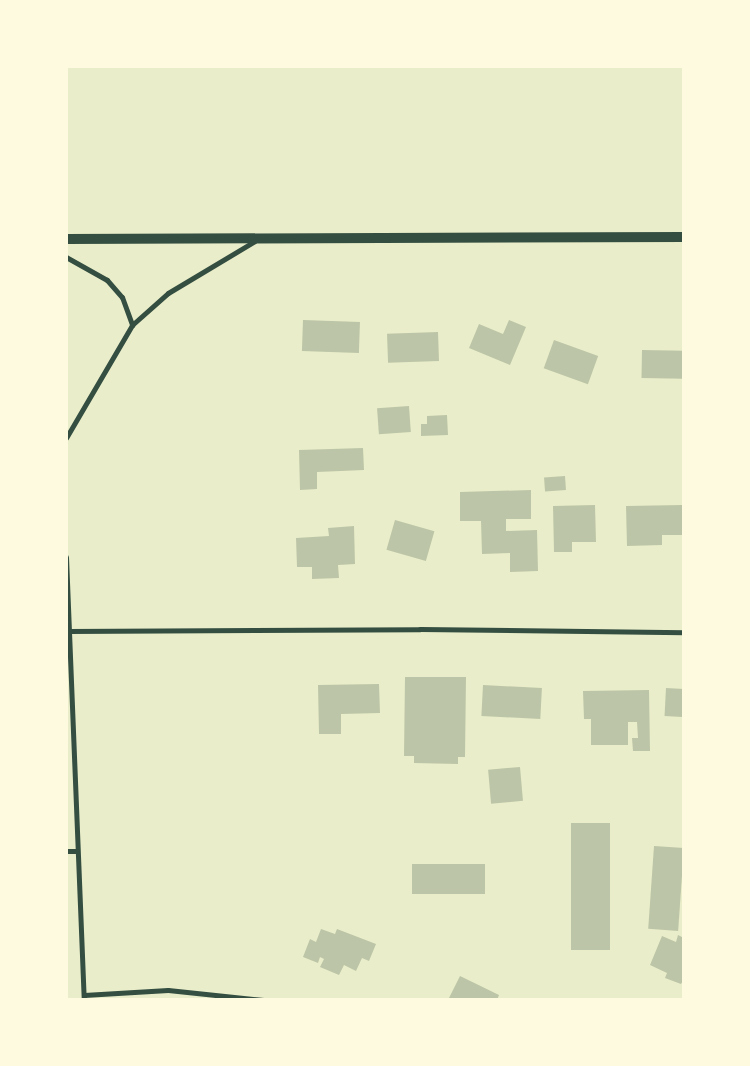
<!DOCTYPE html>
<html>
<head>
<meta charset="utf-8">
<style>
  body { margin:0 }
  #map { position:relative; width:750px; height:1066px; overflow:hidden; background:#e9edc9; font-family:"PT Sans Narrow",sans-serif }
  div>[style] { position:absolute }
  .building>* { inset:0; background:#bcc5a7; transform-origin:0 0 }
  .minor>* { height:5px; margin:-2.5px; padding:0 2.5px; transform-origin:2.5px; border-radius:2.5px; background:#344e41 }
  .secondary>* { height:10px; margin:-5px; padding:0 5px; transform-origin:5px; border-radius:5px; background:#344e41 }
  span { translate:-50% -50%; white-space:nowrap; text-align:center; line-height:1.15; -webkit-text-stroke:4.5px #fefae0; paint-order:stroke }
  .frame { position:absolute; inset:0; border:68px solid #fefae0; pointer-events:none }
</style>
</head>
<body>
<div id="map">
  <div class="building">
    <i style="left:303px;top:320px;width:57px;height:31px;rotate:2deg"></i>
    <i style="clip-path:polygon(509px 320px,526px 327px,510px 365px,469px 348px,479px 324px,503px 334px)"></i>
    <i style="left:438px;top:332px;width:29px;height:51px;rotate:88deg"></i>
    <i style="left:554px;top:340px;width:47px;height:30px;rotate:20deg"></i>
    <i style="left:642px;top:350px;width:42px;height:28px;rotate:1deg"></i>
    <i style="left:409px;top:406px;width:26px;height:32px;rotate:86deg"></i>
    <i style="clip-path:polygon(447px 415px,448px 435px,421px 436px,421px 424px,427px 424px,427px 416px)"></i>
    <i style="clip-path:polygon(363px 448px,364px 470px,317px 472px,317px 489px,300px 490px,299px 450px)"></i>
    <i style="left:565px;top:476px;width:14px;height:21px;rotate:86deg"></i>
    <i style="clip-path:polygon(531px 490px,531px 519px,506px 519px,506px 531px,537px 530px,538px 571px,510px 572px,510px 553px,482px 554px,481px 521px,460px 521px,460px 492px)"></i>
    <i style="clip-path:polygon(595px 505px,596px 542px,572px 542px,572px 552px,554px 552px,553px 506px)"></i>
    <i style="clip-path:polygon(683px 505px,683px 535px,662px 535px,662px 545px,627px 546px,626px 506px)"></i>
    <i style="left:395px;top:520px;width:41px;height:31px;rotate:16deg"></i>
    <i style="clip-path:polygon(354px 526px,355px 564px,338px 565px,339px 578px,312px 579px,312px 567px,297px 567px,296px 538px,329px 536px,328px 528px)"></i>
    <i style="clip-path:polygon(405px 677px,466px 677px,465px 757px,458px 757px,458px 764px,414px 763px,414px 756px,404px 756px)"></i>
    <i style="clip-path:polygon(379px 684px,380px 713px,341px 714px,341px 734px,319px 734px,318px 685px)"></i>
    <i style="left:483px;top:685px;width:59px;height:31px;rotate:3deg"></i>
    <i style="left:666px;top:688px;width:18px;height:28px;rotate:3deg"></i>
    <i style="clip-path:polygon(649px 690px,650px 751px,633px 751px,632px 738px,638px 738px,637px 722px,628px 722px,628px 745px,591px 745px,591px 719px,584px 719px,583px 691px)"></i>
    <i style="left:520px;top:767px;width:34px;height:32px;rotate:85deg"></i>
    <i style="left:571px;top:823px;width:39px;height:127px"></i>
    <i style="left:654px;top:846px;width:30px;height:83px;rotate:4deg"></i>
    <i style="left:485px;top:864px;width:30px;height:73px;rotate:90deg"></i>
    <i style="clip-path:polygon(321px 929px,335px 934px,337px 929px,376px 944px,369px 961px,362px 958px,356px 971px,344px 965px,339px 975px,320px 967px,324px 959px,320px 957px,318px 963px,303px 957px,310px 939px,316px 942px)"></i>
    <i style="clip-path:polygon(678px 935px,684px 938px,684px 979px,681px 984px,665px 978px,667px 973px,650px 965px,662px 936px,676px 942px)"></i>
    <i style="clip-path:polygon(460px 976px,499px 995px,497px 1000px,448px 1000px)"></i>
  </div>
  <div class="minor">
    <i style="left:66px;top:257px;width:47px;rotate:29.3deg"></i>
    <i style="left:107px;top:280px;width:23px;rotate:49deg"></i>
    <i style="left:122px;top:297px;width:30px;rotate:70deg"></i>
    <i style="left:66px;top:438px;width:131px;rotate:-59.7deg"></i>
    <i style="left:132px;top:325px;width:48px;rotate:-41.6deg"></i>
    <i style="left:168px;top:293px;width:101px;rotate:-30.9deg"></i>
    <i style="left:66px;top:557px;width:443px;rotate:87.7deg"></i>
    <i style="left:68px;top:631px;width:352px;rotate:-0.3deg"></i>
    <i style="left:420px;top:629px;width:264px;rotate:0.7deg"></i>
    <i style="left:66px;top:851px;width:11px"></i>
    <i style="left:84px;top:995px;width:84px;rotate:-3.4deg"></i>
    <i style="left:168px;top:990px;width:96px;rotate:6deg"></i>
  </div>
  <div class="secondary">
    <i style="left:66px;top:239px;width:618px;rotate:-0.19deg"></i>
  </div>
  <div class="frame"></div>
</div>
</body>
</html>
